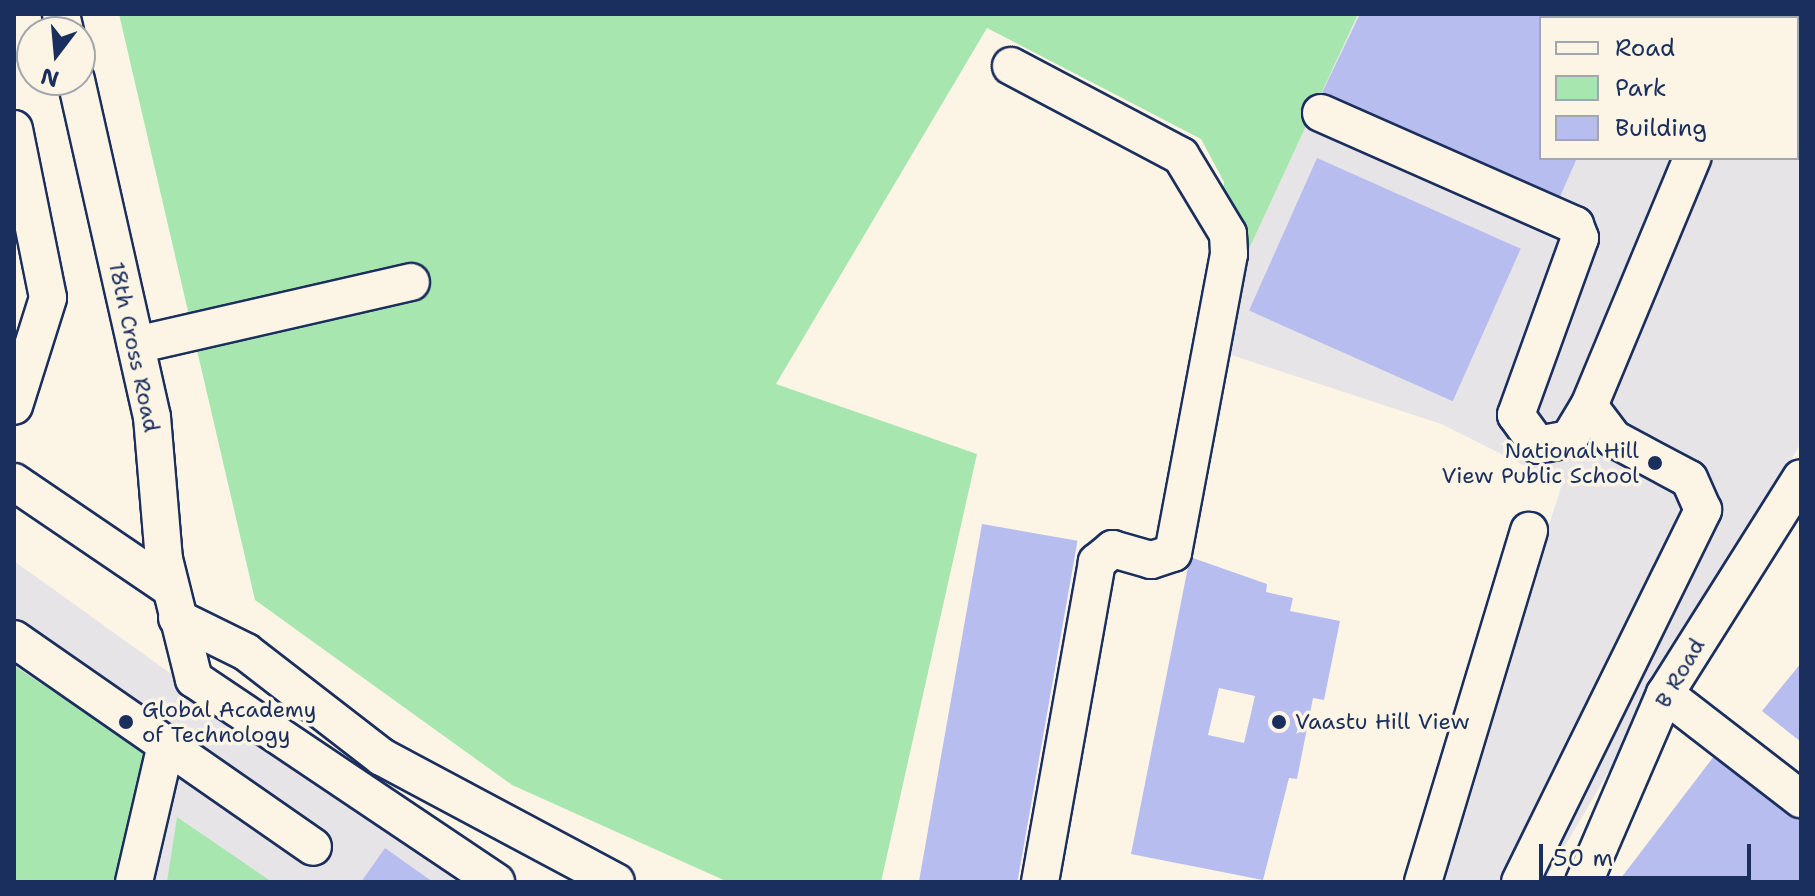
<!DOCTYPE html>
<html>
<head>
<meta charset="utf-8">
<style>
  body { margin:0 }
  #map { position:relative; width:1815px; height:896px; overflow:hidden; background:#fcf5e5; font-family:"Shantell Sans",sans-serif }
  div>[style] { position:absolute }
  .built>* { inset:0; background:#e7e4e8 }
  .green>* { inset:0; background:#a7e7af }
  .building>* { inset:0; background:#b7bdee; transform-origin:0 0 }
  .roads { filter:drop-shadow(2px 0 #1b2f5e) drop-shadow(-2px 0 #1b2f5e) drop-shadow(0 2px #1b2f5e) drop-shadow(0 -2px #1b2f5e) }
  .minor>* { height:36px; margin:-18px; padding:0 18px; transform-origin:18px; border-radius:18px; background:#fcf5e5 }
  .dots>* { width:22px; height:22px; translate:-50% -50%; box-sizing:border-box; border:4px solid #fcf5e5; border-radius:50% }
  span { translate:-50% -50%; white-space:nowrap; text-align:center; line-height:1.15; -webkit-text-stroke:7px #fcf5e5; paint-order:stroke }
  .street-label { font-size:22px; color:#1b2f5e }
  .poi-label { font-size:22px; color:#1b2f5e }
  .right { translate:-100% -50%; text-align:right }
  .left { translate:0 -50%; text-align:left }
  .frame { position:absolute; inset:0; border:16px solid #1b2f5e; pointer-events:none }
  .legend { position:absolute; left:1539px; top:16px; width:260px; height:144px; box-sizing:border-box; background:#fcf5e5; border:2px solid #a2a6af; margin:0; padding:10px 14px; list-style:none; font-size:24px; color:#1b2f5e }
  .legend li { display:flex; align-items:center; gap:16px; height:40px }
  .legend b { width:40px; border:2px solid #a2a6af }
  .north { position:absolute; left:16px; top:16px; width:80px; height:80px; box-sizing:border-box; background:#fcf5e5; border:2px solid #a2a6af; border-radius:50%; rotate:196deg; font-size:22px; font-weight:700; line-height:32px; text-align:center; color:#1b2f5e }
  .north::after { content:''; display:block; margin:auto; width:28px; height:36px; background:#1b2f5e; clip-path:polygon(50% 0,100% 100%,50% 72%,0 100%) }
  .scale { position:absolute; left:1539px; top:844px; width:212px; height:36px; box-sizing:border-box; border:4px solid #1b2f5e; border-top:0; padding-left:10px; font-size:24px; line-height:28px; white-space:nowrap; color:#1b2f5e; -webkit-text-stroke:6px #fcf5e5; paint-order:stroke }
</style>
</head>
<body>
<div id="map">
  <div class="built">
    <i style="clip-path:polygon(evenodd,1358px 14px,1801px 14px,1801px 443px,1544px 882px,1435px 882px,1562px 484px,1441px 424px,1204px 346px,1358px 14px,1541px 18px,1797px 18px,1797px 158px,1541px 158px,1541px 18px)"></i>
    <i style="clip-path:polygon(14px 561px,461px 882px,14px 882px)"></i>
  </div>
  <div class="green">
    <i style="clip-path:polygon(119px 14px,1358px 14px,1204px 346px,1224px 182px,1201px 139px,987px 28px,776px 384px,977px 454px,881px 882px,728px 882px,512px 785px,255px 600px)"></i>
    <i style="clip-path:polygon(14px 666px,149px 753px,120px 882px,14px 882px)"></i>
    <i style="clip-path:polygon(177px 817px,272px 882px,167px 882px)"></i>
  </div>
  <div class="building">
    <i style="clip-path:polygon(1360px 14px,1634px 14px,1643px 18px,1541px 18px,1541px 158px,1577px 158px,1555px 208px,1321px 95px)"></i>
    <i style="left:1317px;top:158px;width:223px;height:167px;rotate:24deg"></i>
    <i style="left:982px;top:524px;width:97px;height:364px;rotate:10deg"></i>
    <i style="clip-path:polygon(evenodd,1190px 557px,1267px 584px,1266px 592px,1293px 598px,1290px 611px,1340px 621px,1324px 700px,1313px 698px,1297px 779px,1289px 778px,1263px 880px,1131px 854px,1190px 557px,1219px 688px,1255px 696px,1244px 743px,1208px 735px,1219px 688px)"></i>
    <i style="clip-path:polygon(1801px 663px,1801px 742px,1762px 711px)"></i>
    <i style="clip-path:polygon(1721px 747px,1801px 813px,1801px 882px,1618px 882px)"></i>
    <i style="clip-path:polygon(385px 848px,433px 882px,361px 882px)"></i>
  </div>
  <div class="roads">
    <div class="minor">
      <i style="left:61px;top:14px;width:18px;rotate:77deg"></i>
      <i style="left:1779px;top:14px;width:6px;rotate:39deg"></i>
      <i style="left:1749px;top:18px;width:4px;rotate:-63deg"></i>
      <i style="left:1011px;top:66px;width:192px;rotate:27.9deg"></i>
      <i style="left:1181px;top:156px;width:91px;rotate:58.9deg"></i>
      <i style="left:1228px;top:234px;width:20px;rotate:87deg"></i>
      <i style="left:1229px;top:254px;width:304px;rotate:100.6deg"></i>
      <i style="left:1173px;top:553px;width:23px;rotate:162deg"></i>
      <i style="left:1151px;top:560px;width:40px;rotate:-164deg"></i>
      <i style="left:1113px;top:549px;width:21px;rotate:141deg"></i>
      <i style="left:1097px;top:562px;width:325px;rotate:100.1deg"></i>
      <i style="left:76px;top:80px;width:345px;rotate:77.3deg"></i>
      <i style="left:152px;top:417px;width:143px;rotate:85.2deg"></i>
      <i style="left:164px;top:559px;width:124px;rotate:76deg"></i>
      <i style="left:194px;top:679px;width:364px;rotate:33.9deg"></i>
      <i style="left:1321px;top:113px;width:278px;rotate:23.8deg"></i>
      <i style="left:1575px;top:225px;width:14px;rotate:69deg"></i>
      <i style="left:1580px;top:238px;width:188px;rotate:109.9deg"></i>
      <i style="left:1516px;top:415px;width:37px;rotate:54deg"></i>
      <i style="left:1538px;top:445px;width:32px;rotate:-11deg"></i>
      <i style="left:1569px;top:439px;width:39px;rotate:-59deg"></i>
      <i style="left:14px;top:129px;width:172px;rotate:78.6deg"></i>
      <i style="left:48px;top:298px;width:113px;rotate:107.5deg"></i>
      <i style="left:136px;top:345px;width:282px;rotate:-12.9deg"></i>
      <i style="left:14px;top:482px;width:189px;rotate:34.2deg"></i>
      <i style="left:177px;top:618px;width:77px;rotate:26.2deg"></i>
      <i style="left:246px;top:652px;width:172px;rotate:37.7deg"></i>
      <i style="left:382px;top:757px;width:265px;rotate:28.1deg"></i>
      <i style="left:14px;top:639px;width:364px;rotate:34.8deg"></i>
      <i style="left:1665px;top:694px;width:172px;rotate:37.7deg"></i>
      <i style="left:134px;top:882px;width:142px;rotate:-76.9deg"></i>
      <i style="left:1423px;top:882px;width:367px;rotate:-73.2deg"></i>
      <i style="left:1520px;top:882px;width:415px;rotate:-63.8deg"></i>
      <i style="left:1703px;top:510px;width:34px;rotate:-114deg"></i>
      <i style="left:1689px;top:479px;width:85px;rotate:-151.9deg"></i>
      <i style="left:1614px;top:439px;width:41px;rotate:-127.1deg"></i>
      <i style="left:1589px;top:406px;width:269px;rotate:-67.4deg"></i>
      <i style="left:1584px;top:882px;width:205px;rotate:-66.7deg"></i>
      <i style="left:1665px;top:694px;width:255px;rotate:-57.8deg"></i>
    </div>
  </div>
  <div class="dots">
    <i style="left:1655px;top:463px;background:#1b2f5e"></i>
    <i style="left:126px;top:722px;background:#1b2f5e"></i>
    <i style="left:1279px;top:722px;background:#1b2f5e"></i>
  </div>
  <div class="street-label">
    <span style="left:134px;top:347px;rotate:78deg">18th Cross Road</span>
    <span style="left:1680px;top:673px;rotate:-60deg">B Road</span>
  </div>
  <div class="poi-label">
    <span class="right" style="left:1639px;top:463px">National Hill<br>View Public School</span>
    <span class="left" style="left:142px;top:722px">Global Academy<br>of Technology</span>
    <span class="left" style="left:1295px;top:722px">Vaastu Hill View</span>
  </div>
  <div class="frame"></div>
  <ul class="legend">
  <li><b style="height:10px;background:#fcf5e5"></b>Road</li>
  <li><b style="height:22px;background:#a7e7af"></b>Park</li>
  <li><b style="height:22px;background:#b7bdee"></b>Building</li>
  </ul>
  <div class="north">N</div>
  <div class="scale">50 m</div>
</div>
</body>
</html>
